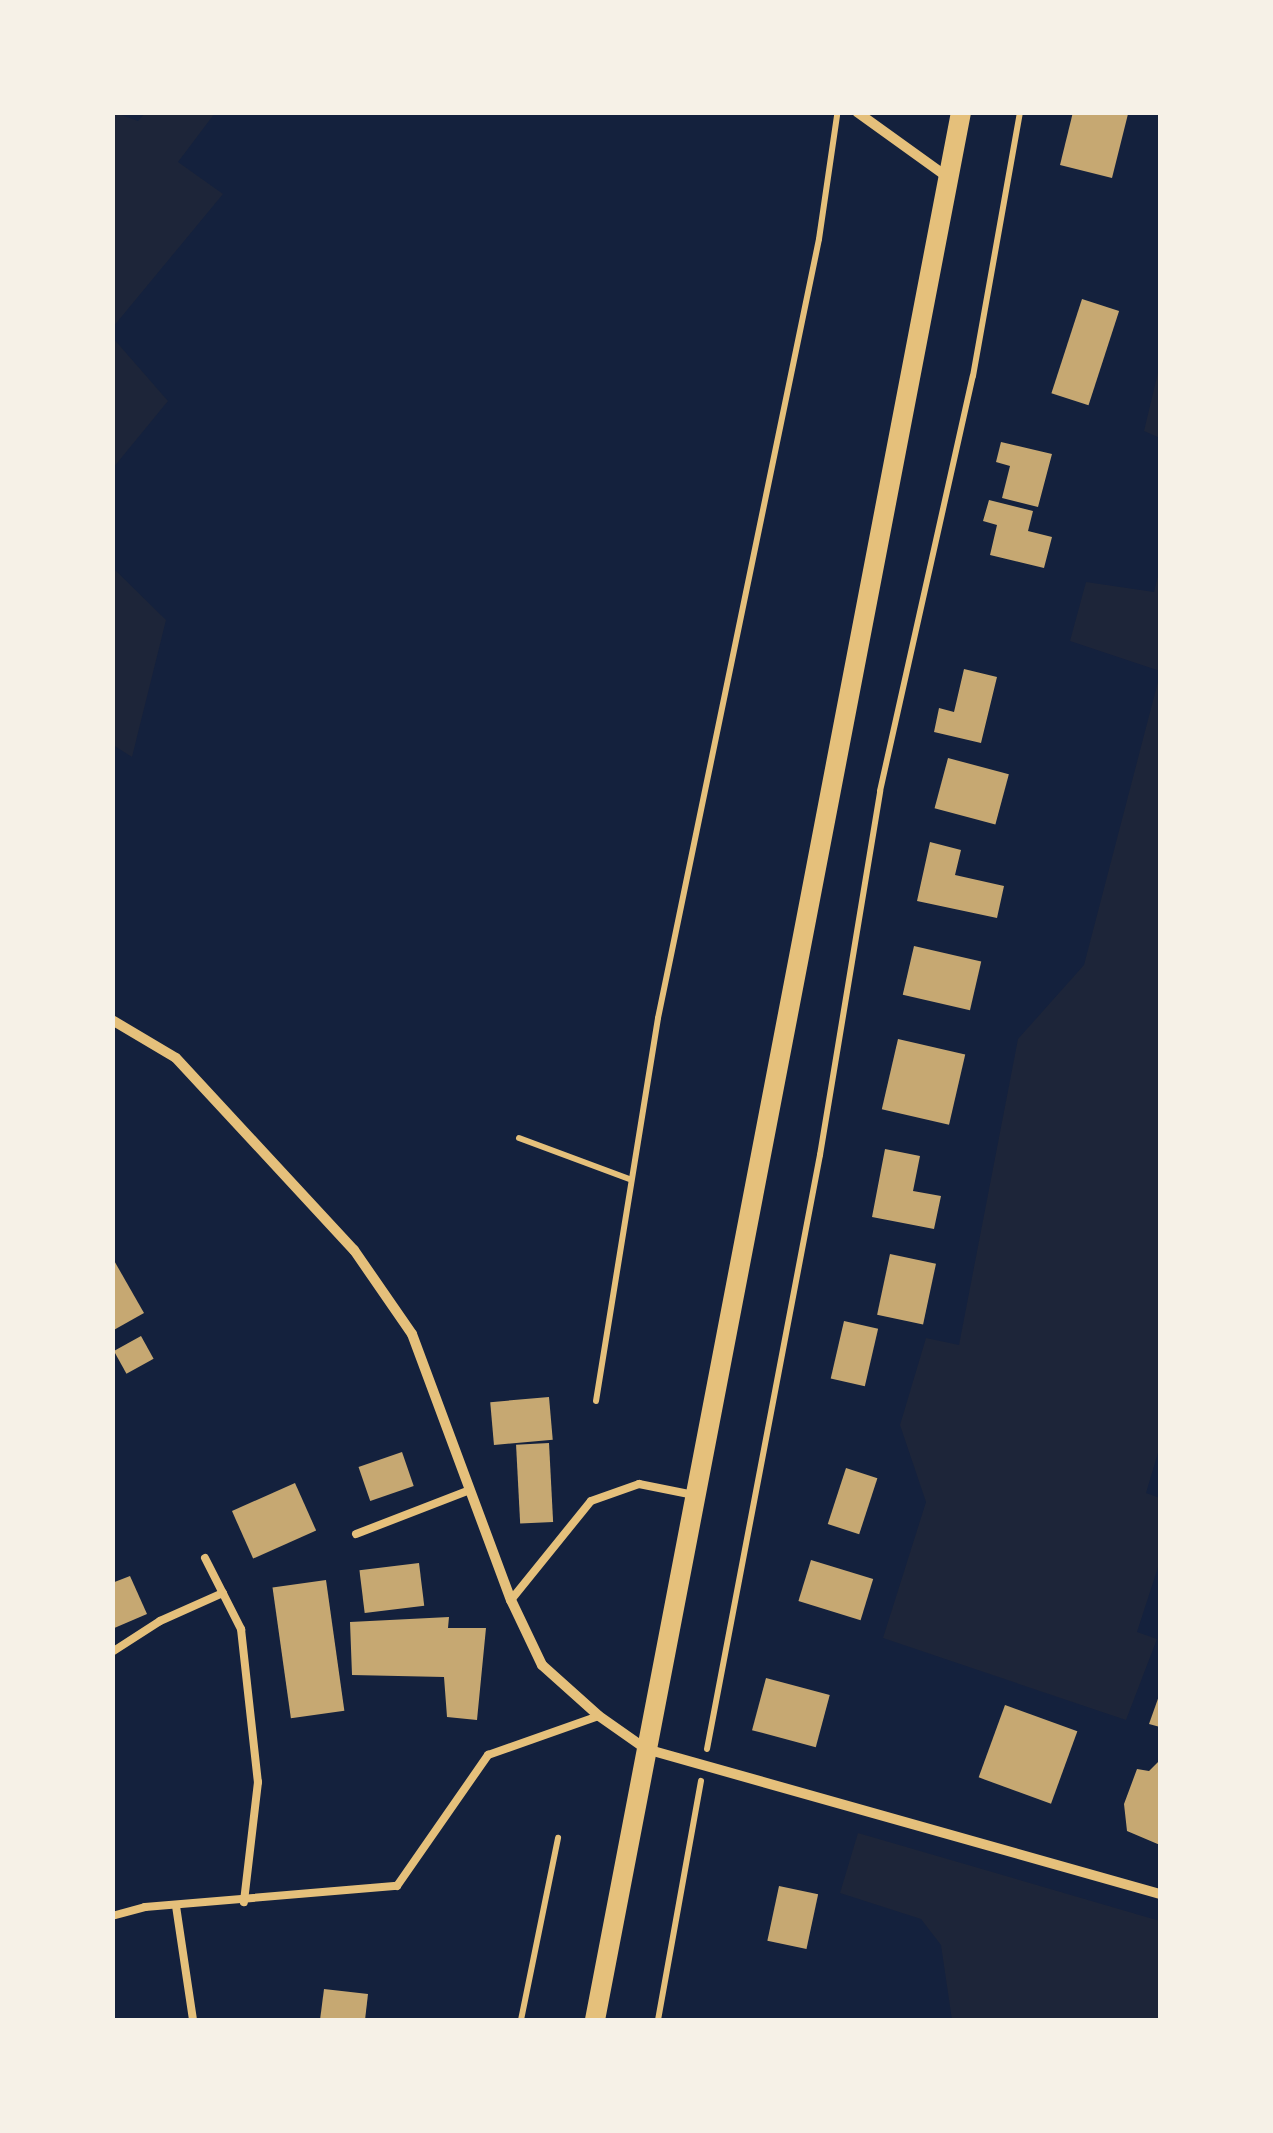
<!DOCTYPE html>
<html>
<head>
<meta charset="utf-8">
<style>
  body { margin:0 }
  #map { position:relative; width:1273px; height:2133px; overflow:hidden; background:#14213d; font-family:Inter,sans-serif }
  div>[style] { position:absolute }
  .green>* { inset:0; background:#1d2539 }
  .building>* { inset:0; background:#c6a872; transform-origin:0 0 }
  .path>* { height:6px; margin:-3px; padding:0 3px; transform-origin:3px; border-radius:3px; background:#e5c07b }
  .service>* { height:8px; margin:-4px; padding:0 4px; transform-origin:4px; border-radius:4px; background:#e5c07b }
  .minor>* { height:10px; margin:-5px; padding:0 5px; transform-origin:5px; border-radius:5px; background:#e5c07b }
  .secondary>* { height:20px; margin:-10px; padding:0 10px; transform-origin:10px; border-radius:10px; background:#e5c07b }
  span { translate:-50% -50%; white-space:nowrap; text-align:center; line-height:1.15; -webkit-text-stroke:9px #f6f1e7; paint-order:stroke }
  .frame { position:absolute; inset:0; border:115px solid #f6f1e7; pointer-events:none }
</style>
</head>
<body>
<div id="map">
  <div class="green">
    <i style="clip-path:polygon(113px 112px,138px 121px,145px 113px,215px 113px,178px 162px,223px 194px,113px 327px)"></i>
    <i style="clip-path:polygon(113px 338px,168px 401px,113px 468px,112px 468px)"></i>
    <i style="clip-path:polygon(1160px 364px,1160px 438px,1144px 431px)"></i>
    <i style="clip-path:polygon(113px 568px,166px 620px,132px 757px,113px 745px)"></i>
    <i style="clip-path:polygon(1160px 568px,1160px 671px,1070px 641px,1086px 582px,1154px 592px)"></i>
    <i style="clip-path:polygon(1160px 674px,1160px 1446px,1146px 1493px,1160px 1498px,1160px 1561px,1137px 1632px,1157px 1639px,1126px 1720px,883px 1638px,926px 1502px,900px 1425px,926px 1338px,959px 1345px,1018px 1039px,1084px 965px)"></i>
    <i style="clip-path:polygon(858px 1833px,1160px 1921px,1160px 2020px,952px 2020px,941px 1945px,921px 1919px,840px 1893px)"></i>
  </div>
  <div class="building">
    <i style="clip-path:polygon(1073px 112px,1128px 114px,1112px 178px,1060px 165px)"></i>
    <i style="left:1082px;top:299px;width:39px;height:99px;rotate:18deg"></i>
    <i style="clip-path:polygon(1001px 442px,1052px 454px,1038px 507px,1002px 498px,1010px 466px,996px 462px)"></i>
    <i style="clip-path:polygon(989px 500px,1033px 511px,1028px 531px,1052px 537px,1044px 568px,990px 555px,997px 525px,983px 521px)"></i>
    <i style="clip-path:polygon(964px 669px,997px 677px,981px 743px,934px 732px,939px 708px,954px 712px)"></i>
    <i style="left:948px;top:758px;width:63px;height:52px;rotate:15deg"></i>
    <i style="clip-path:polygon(930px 842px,961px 850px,955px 875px,1004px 886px,997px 918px,917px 901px)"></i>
    <i style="left:914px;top:946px;width:69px;height:50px;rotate:13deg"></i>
    <i style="left:898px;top:1039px;width:69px;height:72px;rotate:13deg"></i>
    <i style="clip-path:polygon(885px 1149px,920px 1156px,913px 1191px,941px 1196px,934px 1229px,872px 1217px)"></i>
    <i style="left:890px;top:1254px;width:47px;height:62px;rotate:12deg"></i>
    <i style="clip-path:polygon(112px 1257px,144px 1313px,112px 1331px)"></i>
    <i style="left:844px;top:1321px;width:35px;height:59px;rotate:13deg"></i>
    <i style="left:141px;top:1336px;width:26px;height:31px;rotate:61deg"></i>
    <i style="left:549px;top:1397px;width:43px;height:59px;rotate:85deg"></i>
    <i style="left:549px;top:1443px;width:79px;height:33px;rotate:87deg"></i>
    <i style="left:402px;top:1452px;width:36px;height:46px;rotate:71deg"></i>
    <i style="left:846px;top:1468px;width:33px;height:59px;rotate:18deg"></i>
    <i style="left:295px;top:1483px;width:52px;height:69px;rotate:66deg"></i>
    <i style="left:811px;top:1560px;width:65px;height:43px;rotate:17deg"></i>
    <i style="left:419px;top:1563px;width:43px;height:60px;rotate:83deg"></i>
    <i style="clip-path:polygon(130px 1576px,147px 1614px,112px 1629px,112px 1583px)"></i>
    <i style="left:326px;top:1580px;width:132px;height:54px;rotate:82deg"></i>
    <i style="clip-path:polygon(449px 1617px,448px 1628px,486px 1628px,477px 1720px,447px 1717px,444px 1677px,352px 1675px,350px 1622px)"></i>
    <i style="left:766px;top:1678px;width:66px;height:54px;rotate:15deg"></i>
    <i style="clip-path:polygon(1160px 1693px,1160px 1727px,1149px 1724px)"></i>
    <i style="left:1005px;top:1705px;width:77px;height:77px;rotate:20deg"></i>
    <i style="clip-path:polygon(1160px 1760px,1160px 1845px,1127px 1831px,1124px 1804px,1137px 1769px,1149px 1771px)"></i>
    <i style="left:779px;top:1886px;width:40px;height:56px;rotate:12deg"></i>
    <i style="clip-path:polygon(324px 1989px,368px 1994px,365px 2020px,320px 2020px)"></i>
  </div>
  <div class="path">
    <i style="left:519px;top:1138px;width:117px;rotate:20.4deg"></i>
    <i style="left:596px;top:1401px;width:388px;rotate:-80.8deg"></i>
    <i style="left:658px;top:1018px;width:795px;rotate:-78.32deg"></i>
    <i style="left:819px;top:239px;width:125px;rotate:-81.7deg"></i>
    <i style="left:707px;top:1749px;width:605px;rotate:-79.23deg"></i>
    <i style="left:820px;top:1155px;width:369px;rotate:-80.6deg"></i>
    <i style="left:880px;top:791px;width:425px;rotate:-77.4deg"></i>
    <i style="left:973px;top:376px;width:268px;rotate:-79.9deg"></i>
    <i style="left:521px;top:2020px;width:186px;rotate:-78.5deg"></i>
    <i style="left:658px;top:2020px;width:243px;rotate:-79.8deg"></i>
  </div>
  <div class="service">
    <i style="left:356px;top:1534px;width:122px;rotate:-21.1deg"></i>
    <i style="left:205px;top:1558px;width:80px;rotate:63.1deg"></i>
    <i style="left:241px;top:1629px;width:154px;rotate:83.7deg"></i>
    <i style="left:258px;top:1782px;width:121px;rotate:96.7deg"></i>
    <i style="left:511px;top:1600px;width:127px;rotate:-51.1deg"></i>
    <i style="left:591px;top:1501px;width:51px;rotate:-19.5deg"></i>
    <i style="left:639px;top:1484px;width:56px;rotate:11.3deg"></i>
    <i style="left:112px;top:1652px;width:57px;rotate:-32.9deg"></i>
    <i style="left:160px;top:1621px;width:69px;rotate:-24deg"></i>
    <i style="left:176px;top:1906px;width:115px;rotate:81.5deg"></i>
    <i style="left:112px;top:1916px;width:34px;rotate:-15deg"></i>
    <i style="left:145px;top:1907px;width:253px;rotate:-4.8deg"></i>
    <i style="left:397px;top:1886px;width:160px;rotate:-55.2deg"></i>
    <i style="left:488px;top:1755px;width:118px;rotate:-19.4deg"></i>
  </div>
  <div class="minor">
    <i style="left:857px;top:112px;width:113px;rotate:35.7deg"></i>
    <i style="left:112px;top:1020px;width:74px;rotate:30.7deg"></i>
    <i style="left:176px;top:1058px;width:262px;rotate:47.2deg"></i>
    <i style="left:354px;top:1250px;width:102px;rotate:55.4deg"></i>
    <i style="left:412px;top:1334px;width:284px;rotate:69.6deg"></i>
    <i style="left:511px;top:1600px;width:72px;rotate:64.5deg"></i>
    <i style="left:542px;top:1665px;width:76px;rotate:41.8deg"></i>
    <i style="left:599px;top:1716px;width:57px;rotate:35.1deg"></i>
    <i style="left:646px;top:1749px;width:534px;rotate:15.75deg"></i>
  </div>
  <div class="secondary">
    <i style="left:595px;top:2020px;width:1943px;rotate:-79.14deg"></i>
  </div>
  <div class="frame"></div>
</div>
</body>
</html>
